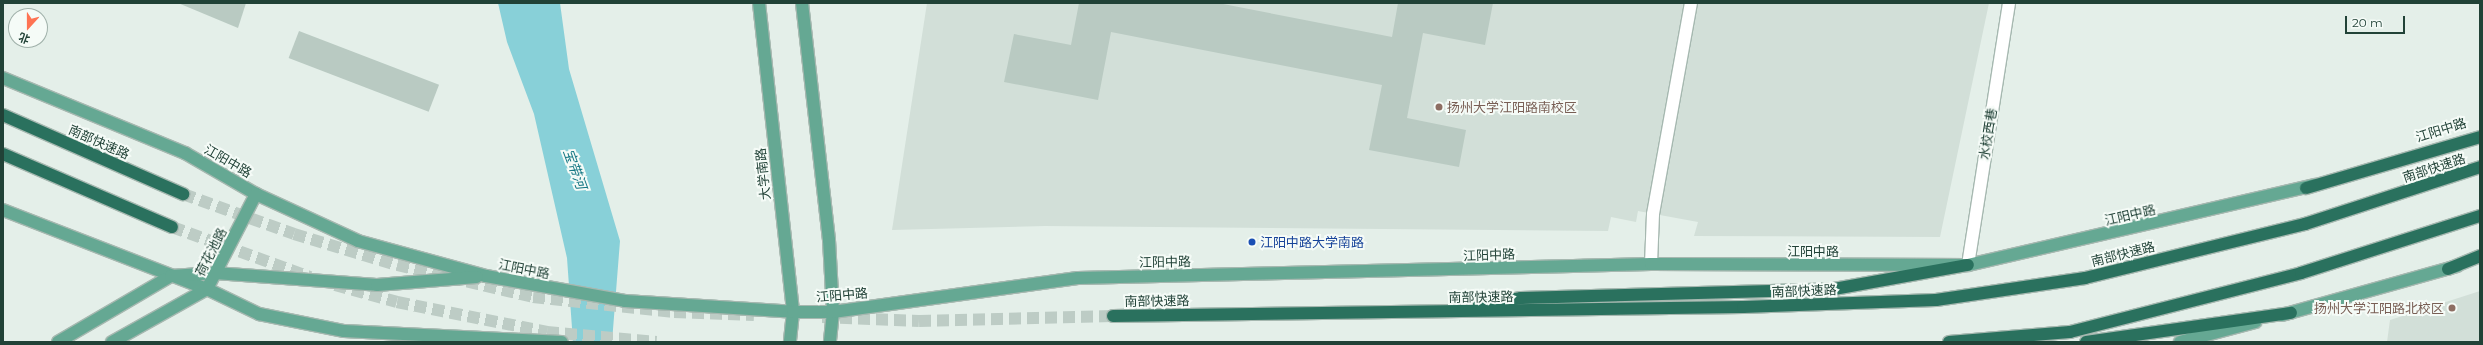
<!DOCTYPE html>
<html>
<head>
<meta charset="utf-8">
<style>
  body { margin:0 }
  #map { position:relative; width:2483px; height:345px; overflow:hidden; background:#e4efe9; font-family:Montserrat,"Noto Sans SC",sans-serif }
  div>[style] { position:absolute }
  .built>* { inset:0; background:#d2dfd8 }
  .water>* { inset:0; background:#88d0d8 }
  .building>* { inset:0; background:#b9cac2; transform-origin:0 0 }
  .highway-tunnel>* { height:12px; margin-top:-6px; transform-origin:0; background:repeating-linear-gradient(90deg,#bdccc5 0 12px,transparent 0 18px) }
  .roads { filter:drop-shadow(1px 0 #a6b8b0) drop-shadow(-1px 0 #a6b8b0) drop-shadow(0 1px #a6b8b0) drop-shadow(0 -1px #a6b8b0) }
  .minor>* { height:12px; margin:-6px; padding:0 6px; transform-origin:6px; border-radius:6px; background:#fff }
  .major>* { height:12px; margin:-6px; padding:0 6px; transform-origin:6px; border-radius:6px; background:#65a893 }
  .highway>* { height:12px; margin:-6px; padding:0 6px; transform-origin:6px; border-radius:6px; background:#2a715e }
  .dots>* { width:11px; height:11px; translate:-50% -50%; box-sizing:border-box; border:2px solid #f5fbf7; border-radius:50% }
  span { translate:-50% -50%; white-space:nowrap; text-align:center; line-height:1.15; -webkit-text-stroke:4px #f5fbf7; paint-order:stroke }
  .education-label { font-size:13px; color:#785e54 }
  .left { translate:0 -50%; text-align:left }
  .right { translate:-100% -50%; text-align:right }
  .street-label { font-size:13px; color:#214237 }
  .transit-label { font-size:13px; color:#164399 }
  .water-label { font-size:14px; color:#157884; font-style:italic }
  .frame { position:absolute; inset:0; border:4px solid #214237; pointer-events:none }
  .north { position:absolute; left:8px; top:8px; width:40px; height:40px; box-sizing:border-box; background:#f5fbf7; border:1px solid #a0b1aa; border-radius:50%; rotate:201deg; font-size:11px; font-weight:700; line-height:16px; text-align:center; color:#214237 }
  .north::after { content:''; display:block; margin:auto; width:14px; height:18px; background:#fe7353; clip-path:polygon(50% 0,100% 100%,50% 72%,0 100%) }
  .scale { position:absolute; left:2345px; top:16px; width:60px; height:18px; box-sizing:border-box; border:2px solid #214237; border-top:0; padding-left:5px; font-size:12px; line-height:14px; white-space:nowrap; color:#214237; -webkit-text-stroke:3px #f5fbf7; paint-order:stroke }
</style>
</head>
<body>
<div id="map">
  <div class="built">
    <i style="clip-path:polygon(927px 3px,1989px 3px,1940px 237px,1694px 236px,1698px 222px,1638px 211px,1636px 222px,1611px 217px,1608px 231px,1045px 226px,892px 230px)"></i>
    <i style="clip-path:polygon(2480px 291px,2480px 342px,2387px 342px,2390px 320px)"></i>
  </div>
  <div class="water">
    <i style="clip-path:polygon(498px 3px,560px 3px,569px 69px,620px 241px,612px 342px,573px 342px,567px 258px,534px 114px,507px 42px)"></i>
  </div>
  <div class="building">
    <i style="clip-path:polygon(178px 3px,246px 3px,238px 28px)"></i>
    <i style="clip-path:polygon(1079px 3px,1218px 3px,1392px 37px,1398px 3px,1493px 3px,1485px 45px,1423px 33px,1407px 118px,1466px 130px,1459px 167px,1369px 150px,1382px 85px,1111px 32px,1098px 100px,1004px 82px,1014px 34px,1071px 45px)"></i>
    <i style="left:299px;top:31px;width:150px;height:29px;rotate:21deg"></i>
  </div>
  <div class="highway-tunnel">
    <i style="left:183px;top:194px;width:118px;rotate:19.8deg"></i>
    <i style="left:294px;top:234px;width:108px;rotate:16.8deg"></i>
    <i style="left:397px;top:265px;width:140px;rotate:13.2deg"></i>
    <i style="left:533px;top:297px;width:142px;rotate:6.1deg"></i>
    <i style="left:674px;top:312px;width:80px;rotate:2.1deg"></i>
    <i style="left:172px;top:227px;width:147px;rotate:19.9deg"></i>
    <i style="left:335px;top:285px;width:64px;rotate:15.3deg"></i>
    <i style="left:397px;top:302px;width:153px;rotate:11.3deg"></i>
    <i style="left:547px;top:332px;width:110px;rotate:5.2deg"></i>
    <i style="left:822px;top:317px;width:97px;rotate:2.4deg"></i>
    <i style="left:919px;top:321px;width:194px;rotate:-1.5deg"></i>
  </div>
  <div class="roads">
    <div class="minor">
      <i style="left:1651px;top:264px;width:50px;rotate:-87.7deg"></i>
      <i style="left:1653px;top:214px;width:214px;rotate:-79.8deg"></i>
      <i style="left:1968px;top:265px;width:265px;rotate:-81.1deg"></i>
    </div>
    <div class="major">
      <i style="left:759px;top:3px;width:311px;rotate:83.7deg"></i>
      <i style="left:793px;top:312px;width:30px;rotate:96deg"></i>
      <i style="left:802px;top:3px;width:239px;rotate:83.5deg"></i>
      <i style="left:829px;top:240px;width:72px;rotate:86.8deg"></i>
      <i style="left:833px;top:312px;width:30px;rotate:96deg"></i>
      <i style="left:3px;top:78px;width:197px;rotate:22.4deg"></i>
      <i style="left:185px;top:153px;width:82px;rotate:30deg"></i>
      <i style="left:256px;top:194px;width:112px;rotate:24.7deg"></i>
      <i style="left:358px;top:241px;width:133px;rotate:15.3deg"></i>
      <i style="left:486px;top:276px;width:141px;rotate:10.2deg"></i>
      <i style="left:625px;top:301px;width:168px;rotate:3.7deg"></i>
      <i style="left:793px;top:312px;width:40px"></i>
      <i style="left:833px;top:312px;width:247px;rotate:-7.9deg"></i>
      <i style="left:1078px;top:278px;width:573px;rotate:-1.4deg"></i>
      <i style="left:1651px;top:264px;width:317px;rotate:0.2deg"></i>
      <i style="left:1968px;top:265px;width:356px;rotate:-13deg"></i>
      <i style="left:3px;top:210px;width:219px;rotate:21.2deg"></i>
      <i style="left:207px;top:289px;width:58px;rotate:25.7deg"></i>
      <i style="left:259px;top:314px;width:87px;rotate:11.3deg"></i>
      <i style="left:344px;top:331px;width:218px;rotate:2.9deg"></i>
      <i style="left:2282px;top:315px;width:182px;rotate:-15.6deg"></i>
      <i style="left:58px;top:342px;width:131px;rotate:-30.3deg"></i>
      <i style="left:171px;top:276px;width:44px;rotate:-3.9deg"></i>
      <i style="left:215px;top:273px;width:162px;rotate:4.2deg"></i>
      <i style="left:377px;top:285px;width:100px;rotate:-4.6deg"></i>
      <i style="left:112px;top:342px;width:109px;rotate:-29.2deg"></i>
      <i style="left:207px;top:289px;width:107px;rotate:-62.7deg"></i>
      <i style="left:2180px;top:342px;width:78px;rotate:-14.9deg"></i>
    </div>
    <div class="highway">
      <i style="left:3px;top:115px;width:197px;rotate:23.7deg"></i>
      <i style="left:3px;top:154px;width:184px;rotate:23.4deg"></i>
      <i style="left:2306px;top:188px;width:181px;rotate:-16.3deg"></i>
      <i style="left:2448px;top:269px;width:35px;rotate:-22deg"></i>
      <i style="left:1479px;top:305px;width:43px;rotate:-9.5deg"></i>
      <i style="left:1521px;top:298px;width:313px;rotate:-1.6deg"></i>
      <i style="left:1834px;top:289px;width:136px;rotate:-10.2deg"></i>
      <i style="left:1113px;top:316px;width:630px;rotate:-0.82deg"></i>
      <i style="left:1743px;top:307px;width:193px;rotate:-2.1deg"></i>
      <i style="left:1936px;top:300px;width:151px;rotate:-8.4deg"></i>
      <i style="left:2085px;top:278px;width:227px;rotate:-13.8deg"></i>
      <i style="left:2305px;top:224px;width:184px;rotate:-18deg"></i>
      <i style="left:1949px;top:342px;width:121px;rotate:-4.7deg"></i>
      <i style="left:2070px;top:332px;width:238px;rotate:-14.3deg"></i>
      <i style="left:2301px;top:273px;width:188px;rotate:-17.7deg"></i>
      <i style="left:2086px;top:342px;width:207px;rotate:-8.1deg"></i>
    </div>
  </div>
  <div class="dots">
    <i style="left:1439px;top:107px;background:#8d6e63"></i>
    <i style="left:1252px;top:242px;background:#1a4fb4"></i>
    <i style="left:2452px;top:308px;background:#8d6e63"></i>
  </div>
  <div class="education-label">
    <span class="left" style="left:1447px;top:107px">扬州大学江阳路南校区</span>
    <span class="right" style="left:2444px;top:308px">扬州大学江阳路北校区</span>
  </div>
  <div class="street-label">
    <span style="left:2441px;top:130px;rotate:-17deg">江阳中路</span>
    <span style="left:1988px;top:134px;rotate:-81deg">水校西巷</span>
    <span style="left:99px;top:142px;rotate:24deg">南部快速路</span>
    <span style="left:228px;top:161px;rotate:30deg">江阳中路</span>
    <span style="left:2434px;top:168px;rotate:-18deg">南部快速路</span>
    <span style="left:763px;top:174px;rotate:-96deg">大学南路</span>
    <span style="left:2130px;top:215px;rotate:-13deg">江阳中路</span>
    <span style="left:1813px;top:251px">江阳中路</span>
    <span style="left:211px;top:252px;rotate:-63deg">荷花池路</span>
    <span style="left:2123px;top:254px;rotate:-14deg">南部快速路</span>
    <span style="left:1489px;top:255px;rotate:-2deg">江阳中路</span>
    <span style="left:1165px;top:262px;rotate:-1deg">江阳中路</span>
    <span style="left:524px;top:269px;rotate:11deg">江阳中路</span>
    <span style="left:1804px;top:291px;rotate:-2deg">南部快速路</span>
    <span style="left:842px;top:295px;rotate:-5deg">江阳中路</span>
    <span style="left:1481px;top:297px;rotate:-1deg">南部快速路</span>
    <span style="left:1157px;top:301px;rotate:-1deg">南部快速路</span>
  </div>
  <div class="transit-label">
    <span class="left" style="left:1260px;top:242px">江阳中路大学南路</span>
  </div>
  <div class="water-label">
    <span style="left:575px;top:169px;rotate:70deg">宝带河</span>
  </div>
  <div class="frame"></div>
  <div class="north">北</div>
  <div class="scale">20 m</div>
</div>
</body>
</html>
